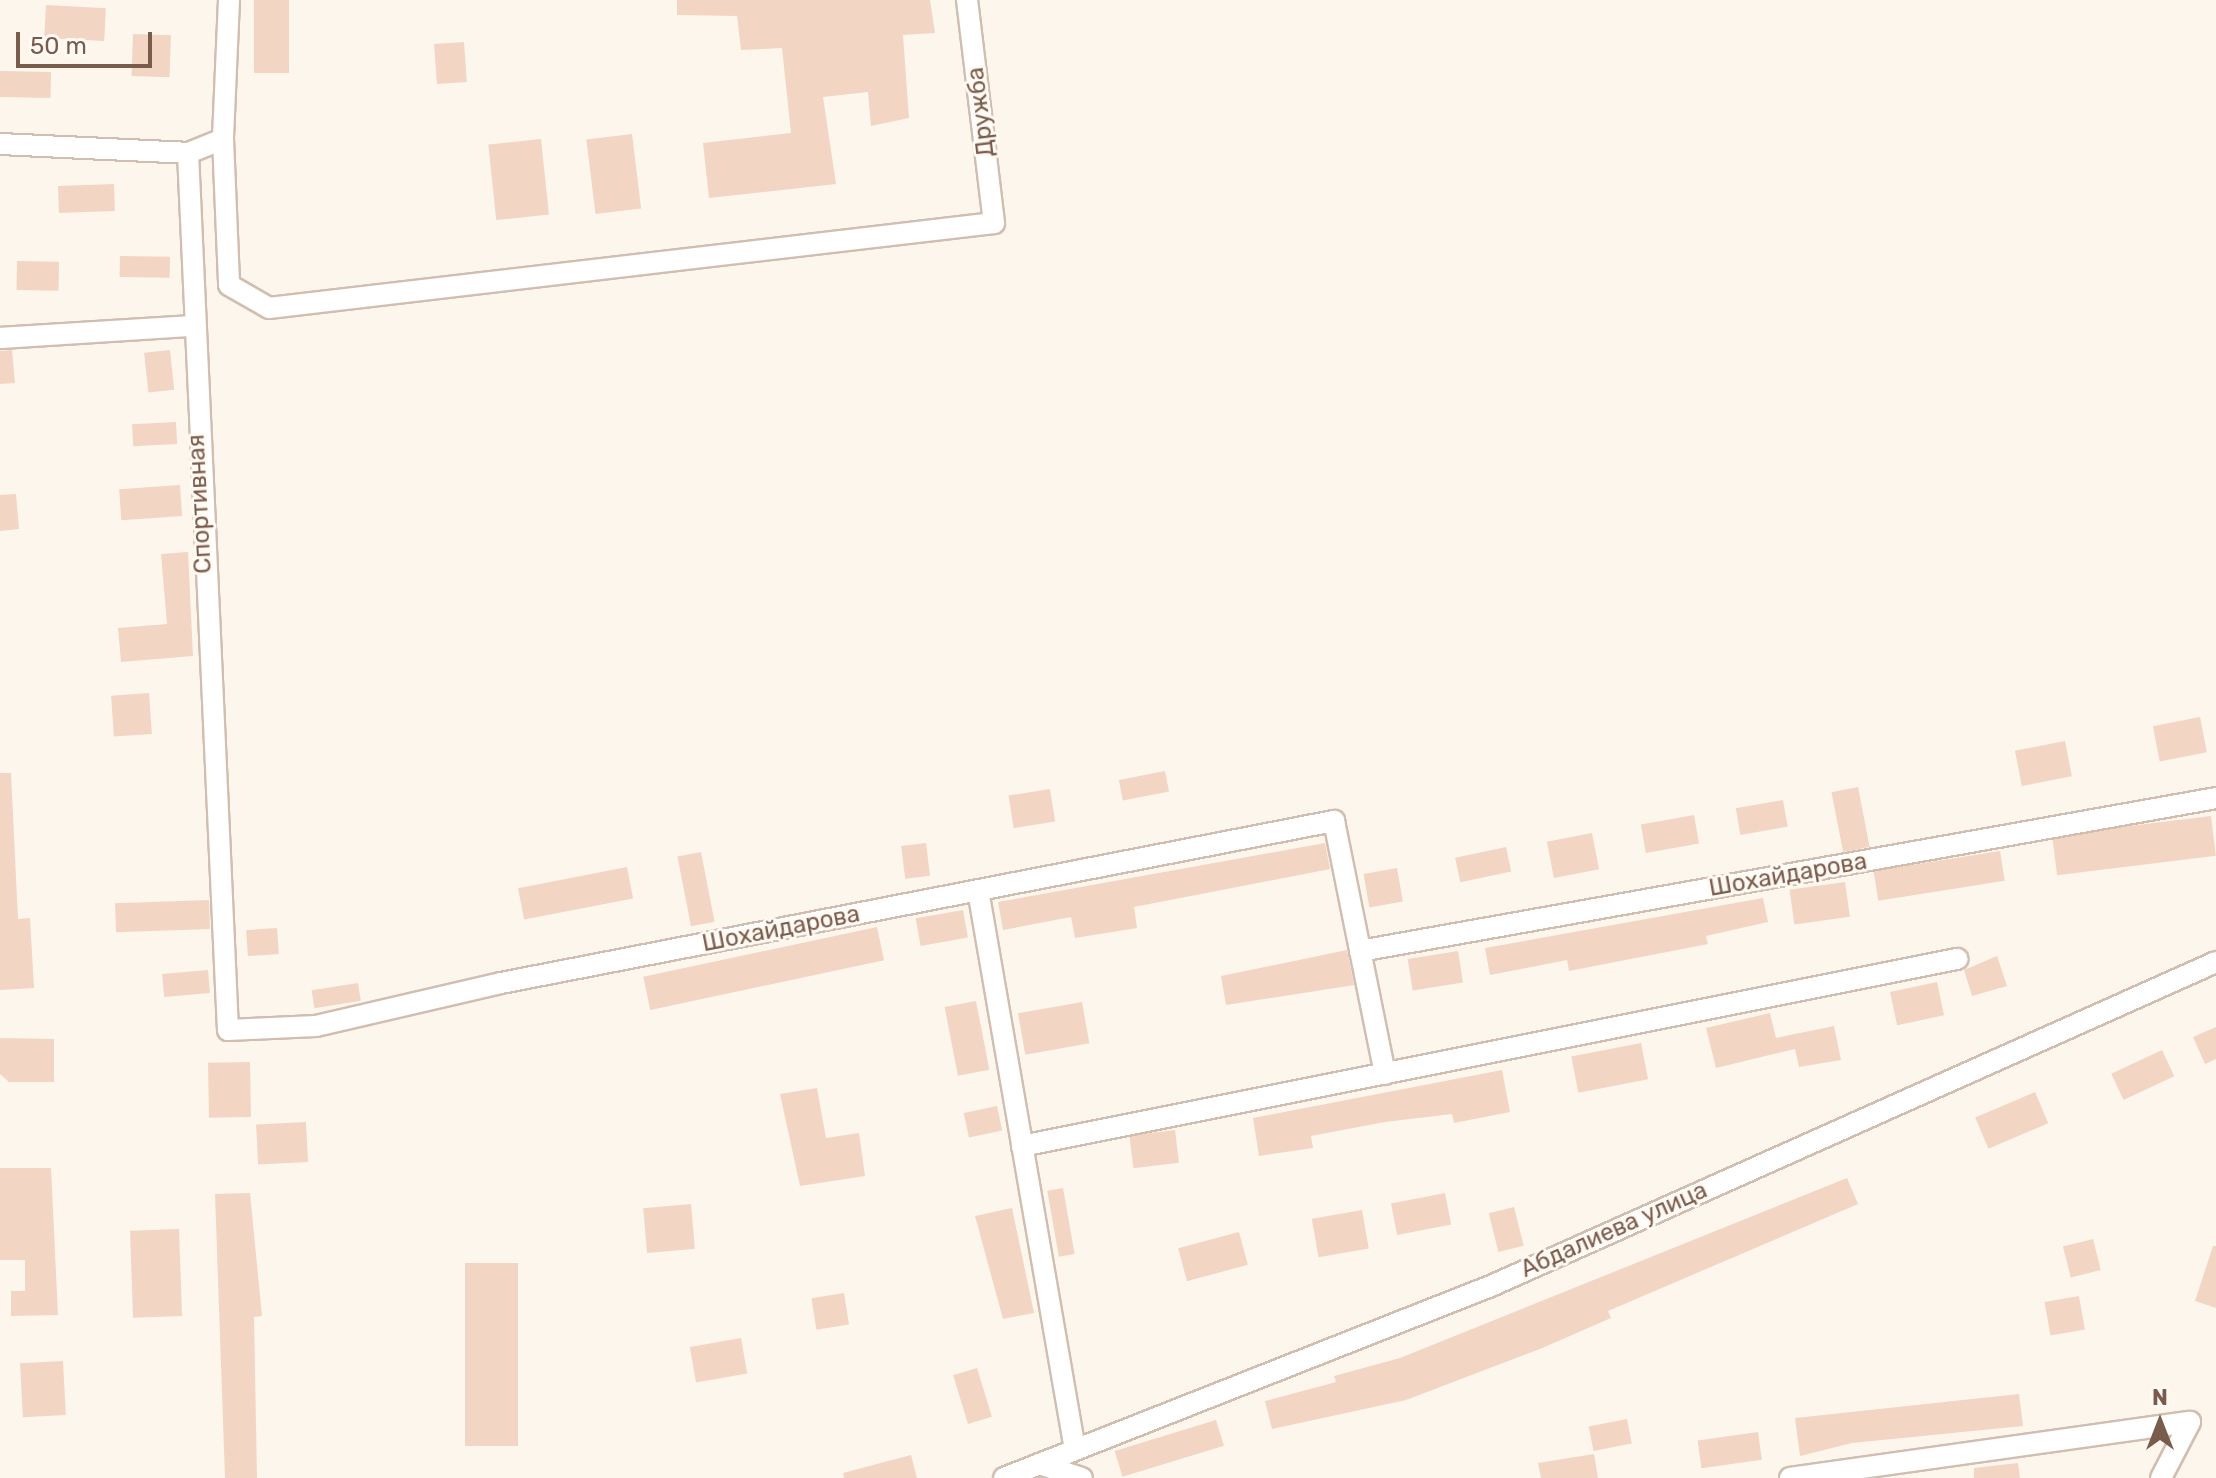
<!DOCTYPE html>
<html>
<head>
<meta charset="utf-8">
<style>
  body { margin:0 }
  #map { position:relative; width:2216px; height:1478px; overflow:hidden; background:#fdf6ec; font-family:Rubik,sans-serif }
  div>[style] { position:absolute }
  .building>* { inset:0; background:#f3d5c3; transform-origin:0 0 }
  .roads { filter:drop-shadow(2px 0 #d1beb0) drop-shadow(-2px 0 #d1beb0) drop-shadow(0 2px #d1beb0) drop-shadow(0 -2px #d1beb0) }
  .minor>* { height:20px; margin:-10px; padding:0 10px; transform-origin:10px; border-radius:10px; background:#fff }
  span { translate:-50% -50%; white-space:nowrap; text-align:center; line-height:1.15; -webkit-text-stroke:6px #fffaf3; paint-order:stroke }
  .street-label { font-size:24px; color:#7a5c4d }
  .north { position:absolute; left:2120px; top:1382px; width:80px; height:80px; -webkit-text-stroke:6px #fffaf3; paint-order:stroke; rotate:0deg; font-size:22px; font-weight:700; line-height:32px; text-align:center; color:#7a5c4d }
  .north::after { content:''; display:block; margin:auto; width:28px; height:36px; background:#7a5c4d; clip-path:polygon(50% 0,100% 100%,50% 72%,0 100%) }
  .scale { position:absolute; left:16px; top:32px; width:136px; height:36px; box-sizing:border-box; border:4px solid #7a5c4d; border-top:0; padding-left:10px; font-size:24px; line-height:28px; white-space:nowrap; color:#7a5c4d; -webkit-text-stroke:6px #fffaf3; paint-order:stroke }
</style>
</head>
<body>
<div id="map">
  <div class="building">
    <i style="left:254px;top:0;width:35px;height:73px"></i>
    <i style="clip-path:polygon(677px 0,930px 0,935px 33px,903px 35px,909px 118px,871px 126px,868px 92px,823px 97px,836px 184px,709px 198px,703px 143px,791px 133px,782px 48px,741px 50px,737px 16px,677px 15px)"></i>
    <i style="left:46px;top:5px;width:60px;height:33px;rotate:3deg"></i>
    <i style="left:133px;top:34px;width:38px;height:42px;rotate:2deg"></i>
    <i style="left:464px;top:42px;width:40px;height:30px;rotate:86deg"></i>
    <i style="left:0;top:71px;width:51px;height:26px;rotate:1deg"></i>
    <i style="left:632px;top:134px;width:75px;height:46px;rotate:83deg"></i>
    <i style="left:541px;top:139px;width:76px;height:53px;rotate:84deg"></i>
    <i style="left:114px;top:184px;width:27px;height:56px;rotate:88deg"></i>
    <i style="left:120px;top:256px;width:50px;height:21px;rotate:1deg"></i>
    <i style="left:17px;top:261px;width:42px;height:29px;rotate:1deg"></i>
    <i style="clip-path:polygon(12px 350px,15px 383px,0 384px,0 351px)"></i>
    <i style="left:170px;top:350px;width:40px;height:26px;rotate:84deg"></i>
    <i style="left:176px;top:422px;width:22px;height:44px;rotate:87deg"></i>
    <i style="left:180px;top:485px;width:31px;height:61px;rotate:86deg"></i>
    <i style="clip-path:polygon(16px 494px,19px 529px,0 531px,0 495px)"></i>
    <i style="clip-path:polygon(188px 552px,193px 656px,121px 662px,118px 628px,167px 624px,161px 554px)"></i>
    <i style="left:149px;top:693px;width:41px;height:38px;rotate:86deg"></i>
    <i style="left:2200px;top:717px;width:36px;height:48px;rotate:79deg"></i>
    <i style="left:2065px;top:741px;width:36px;height:51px;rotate:79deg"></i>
    <i style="left:1165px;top:771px;width:21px;height:47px;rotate:79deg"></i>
    <i style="clip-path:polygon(0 773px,11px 773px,18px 919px,30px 918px,34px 988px,0 990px)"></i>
    <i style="left:1858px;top:787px;width:61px;height:27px;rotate:79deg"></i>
    <i style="left:1050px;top:789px;width:33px;height:42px;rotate:81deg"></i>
    <i style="left:1783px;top:800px;width:27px;height:48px;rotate:80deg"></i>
    <i style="left:1694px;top:815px;width:29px;height:54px;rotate:80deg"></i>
    <i style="left:2211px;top:816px;width:40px;height:160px;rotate:83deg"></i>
    <i style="left:1592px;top:833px;width:37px;height:46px;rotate:79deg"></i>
    <i style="left:926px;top:843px;width:33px;height:25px;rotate:83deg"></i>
    <i style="clip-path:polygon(1325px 843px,1330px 869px,1134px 907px,1137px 928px,1075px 938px,1071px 917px,1003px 930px,998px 902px)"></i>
    <i style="left:1506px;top:847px;width:25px;height:52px;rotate:78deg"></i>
    <i style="left:2000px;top:851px;width:30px;height:128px;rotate:81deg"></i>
    <i style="left:701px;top:852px;width:71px;height:24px;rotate:79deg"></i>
    <i style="left:627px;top:867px;width:32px;height:111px;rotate:79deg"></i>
    <i style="left:1397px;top:868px;width:34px;height:34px;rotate:80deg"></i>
    <i style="left:1845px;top:882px;width:35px;height:56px;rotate:82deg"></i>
    <i style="clip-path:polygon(1763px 898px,1768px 922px,1706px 936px,1708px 944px,1569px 971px,1567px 960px,1490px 975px,1485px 948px)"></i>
    <i style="left:209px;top:900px;width:29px;height:94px;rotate:88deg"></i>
    <i style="left:963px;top:910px;width:28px;height:48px;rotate:80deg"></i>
    <i style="left:877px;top:927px;width:34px;height:239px;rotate:78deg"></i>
    <i style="left:277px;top:928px;width:26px;height:31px;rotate:86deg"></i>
    <i style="clip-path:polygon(1347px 950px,1354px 985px,1226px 1005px,1221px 976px)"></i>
    <i style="left:1458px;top:951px;width:32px;height:51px;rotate:81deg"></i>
    <i style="clip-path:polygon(1997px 956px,2007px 986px,1972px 996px,1964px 970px)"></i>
    <i style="left:208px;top:970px;width:23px;height:46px;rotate:85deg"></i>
    <i style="left:1937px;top:982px;width:34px;height:48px;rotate:78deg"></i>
    <i style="left:358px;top:983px;width:18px;height:47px;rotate:81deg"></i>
    <i style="left:976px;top:1001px;width:70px;height:32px;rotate:79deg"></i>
    <i style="left:1082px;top:1002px;width:42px;height:65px;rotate:80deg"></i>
    <i style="clip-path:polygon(1770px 1013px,1776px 1038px,1834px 1026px,1841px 1060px,1799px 1067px,1795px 1049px,1716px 1068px,1706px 1028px)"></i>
    <i style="clip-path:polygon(2216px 1027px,2216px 1059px,2205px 1064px,2193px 1037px)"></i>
    <i style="clip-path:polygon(0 1038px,54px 1039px,54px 1082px,9px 1082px,0 1074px)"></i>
    <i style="left:1641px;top:1043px;width:37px;height:71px;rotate:79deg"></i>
    <i style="left:2162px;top:1050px;width:29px;height:56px;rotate:65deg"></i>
    <i style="left:250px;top:1062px;width:55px;height:42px;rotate:89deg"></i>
    <i style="clip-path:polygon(1502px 1070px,1510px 1112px,1454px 1123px,1452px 1114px,1385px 1122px,1311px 1136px,1313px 1148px,1259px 1156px,1253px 1118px)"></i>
    <i style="clip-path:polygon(817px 1088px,826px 1138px,859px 1133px,865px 1176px,800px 1186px,780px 1094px)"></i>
    <i style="left:2035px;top:1092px;width:34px;height:65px;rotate:67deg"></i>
    <i style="left:997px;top:1106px;width:25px;height:34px;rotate:78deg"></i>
    <i style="left:306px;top:1122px;width:40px;height:50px;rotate:87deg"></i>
    <i style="left:1175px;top:1130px;width:33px;height:46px;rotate:83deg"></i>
    <i style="clip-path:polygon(0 1168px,51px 1168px,58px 1315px,11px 1316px,11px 1291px,25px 1291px,25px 1260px,0 1260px)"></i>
    <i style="clip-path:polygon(1847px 1178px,1858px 1204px,1608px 1311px,1611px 1318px,1540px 1349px,1406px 1400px,1272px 1429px,1265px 1401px,1336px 1382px,1334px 1376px,1400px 1358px)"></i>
    <i style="left:1063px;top:1188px;width:67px;height:16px;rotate:80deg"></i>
    <i style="clip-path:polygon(250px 1193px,262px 1316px,254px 1317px,257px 1478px,225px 1478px,215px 1194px)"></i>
    <i style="left:1445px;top:1193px;width:32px;height:55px;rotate:79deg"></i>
    <i style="left:691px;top:1204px;width:45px;height:48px;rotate:85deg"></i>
    <i style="left:1514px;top:1207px;width:40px;height:26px;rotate:76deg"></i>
    <i style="clip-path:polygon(1012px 1208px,1034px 1313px,1003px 1319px,975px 1216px)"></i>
    <i style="left:1362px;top:1210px;width:39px;height:51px;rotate:80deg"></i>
    <i style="left:179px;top:1229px;width:87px;height:49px;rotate:88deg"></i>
    <i style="left:1239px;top:1232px;width:34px;height:63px;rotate:75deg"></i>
    <i style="left:2093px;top:1239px;width:32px;height:31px;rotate:76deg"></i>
    <i style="clip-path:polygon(2213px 1246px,2216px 1246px,2216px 1308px,2195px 1301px)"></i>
    <i style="left:465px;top:1263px;width:53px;height:183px"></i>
    <i style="left:844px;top:1293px;width:32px;height:33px;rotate:81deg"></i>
    <i style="left:2079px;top:1296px;width:34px;height:35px;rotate:80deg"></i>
    <i style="left:741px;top:1338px;width:36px;height:52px;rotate:80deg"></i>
    <i style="left:63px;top:1361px;width:54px;height:43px;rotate:87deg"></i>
    <i style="left:977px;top:1368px;width:51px;height:25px;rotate:73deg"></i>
    <i style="clip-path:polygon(2019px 1394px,2023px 1426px,1852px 1443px,1800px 1456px,1795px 1418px)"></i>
    <i style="left:1627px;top:1419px;width:25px;height:39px;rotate:79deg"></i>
    <i style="left:1216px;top:1420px;width:27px;height:106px;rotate:73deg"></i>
    <i style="left:1758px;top:1432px;width:28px;height:61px;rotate:82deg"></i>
    <i style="clip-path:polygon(1594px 1454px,1598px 1478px,1541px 1478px,1538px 1463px)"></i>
    <i style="clip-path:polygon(911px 1455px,917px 1478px,844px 1478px,843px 1473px)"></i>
    <i style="clip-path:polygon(2018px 1463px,2020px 1478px,1974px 1478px,1974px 1468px)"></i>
  </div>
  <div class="roads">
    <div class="minor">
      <i style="left:229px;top:0;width:139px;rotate:92.5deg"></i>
      <i style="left:223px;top:139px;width:38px;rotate:158deg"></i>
      <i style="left:188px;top:153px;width:878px;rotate:87.39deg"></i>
      <i style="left:228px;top:1030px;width:88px;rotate:-2.6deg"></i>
      <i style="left:316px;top:1026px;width:190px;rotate:-13.1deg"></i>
      <i style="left:501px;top:983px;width:849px;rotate:-11.01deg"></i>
      <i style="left:1334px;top:821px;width:258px;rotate:78.6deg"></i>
      <i style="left:223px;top:139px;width:146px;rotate:87.6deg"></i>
      <i style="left:229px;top:285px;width:46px;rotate:29.9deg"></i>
      <i style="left:269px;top:308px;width:730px;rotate:-6.69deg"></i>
      <i style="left:994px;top:223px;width:225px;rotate:-96.9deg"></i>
      <i style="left:0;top:144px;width:188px;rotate:2.7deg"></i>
      <i style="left:0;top:338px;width:191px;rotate:-3.6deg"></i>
      <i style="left:978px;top:890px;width:568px;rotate:80.17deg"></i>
      <i style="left:1360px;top:951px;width:870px;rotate:-10.13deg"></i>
      <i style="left:1022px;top:1146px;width:954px;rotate:-11.31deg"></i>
      <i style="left:1039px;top:1464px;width:45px;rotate:18deg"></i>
      <i style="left:1004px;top:1478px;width:523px;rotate:-21.52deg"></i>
      <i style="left:1491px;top:1286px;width:794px;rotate:-24.08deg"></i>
      <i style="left:1790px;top:1478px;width:404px;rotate:-8deg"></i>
      <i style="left:2161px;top:1478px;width:63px;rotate:-62.6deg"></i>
    </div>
  </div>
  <div class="street-label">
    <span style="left:981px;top:112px;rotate:-97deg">Дружба</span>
    <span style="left:200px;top:504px;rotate:-93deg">Спортивная</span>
    <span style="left:1788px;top:875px;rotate:-10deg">Шохайдарова</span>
    <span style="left:781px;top:929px;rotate:-11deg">Шохайдарова</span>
    <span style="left:1614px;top:1230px;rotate:-24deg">Абдалиева улица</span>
  </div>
  <div class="north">N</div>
  <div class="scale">50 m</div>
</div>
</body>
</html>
